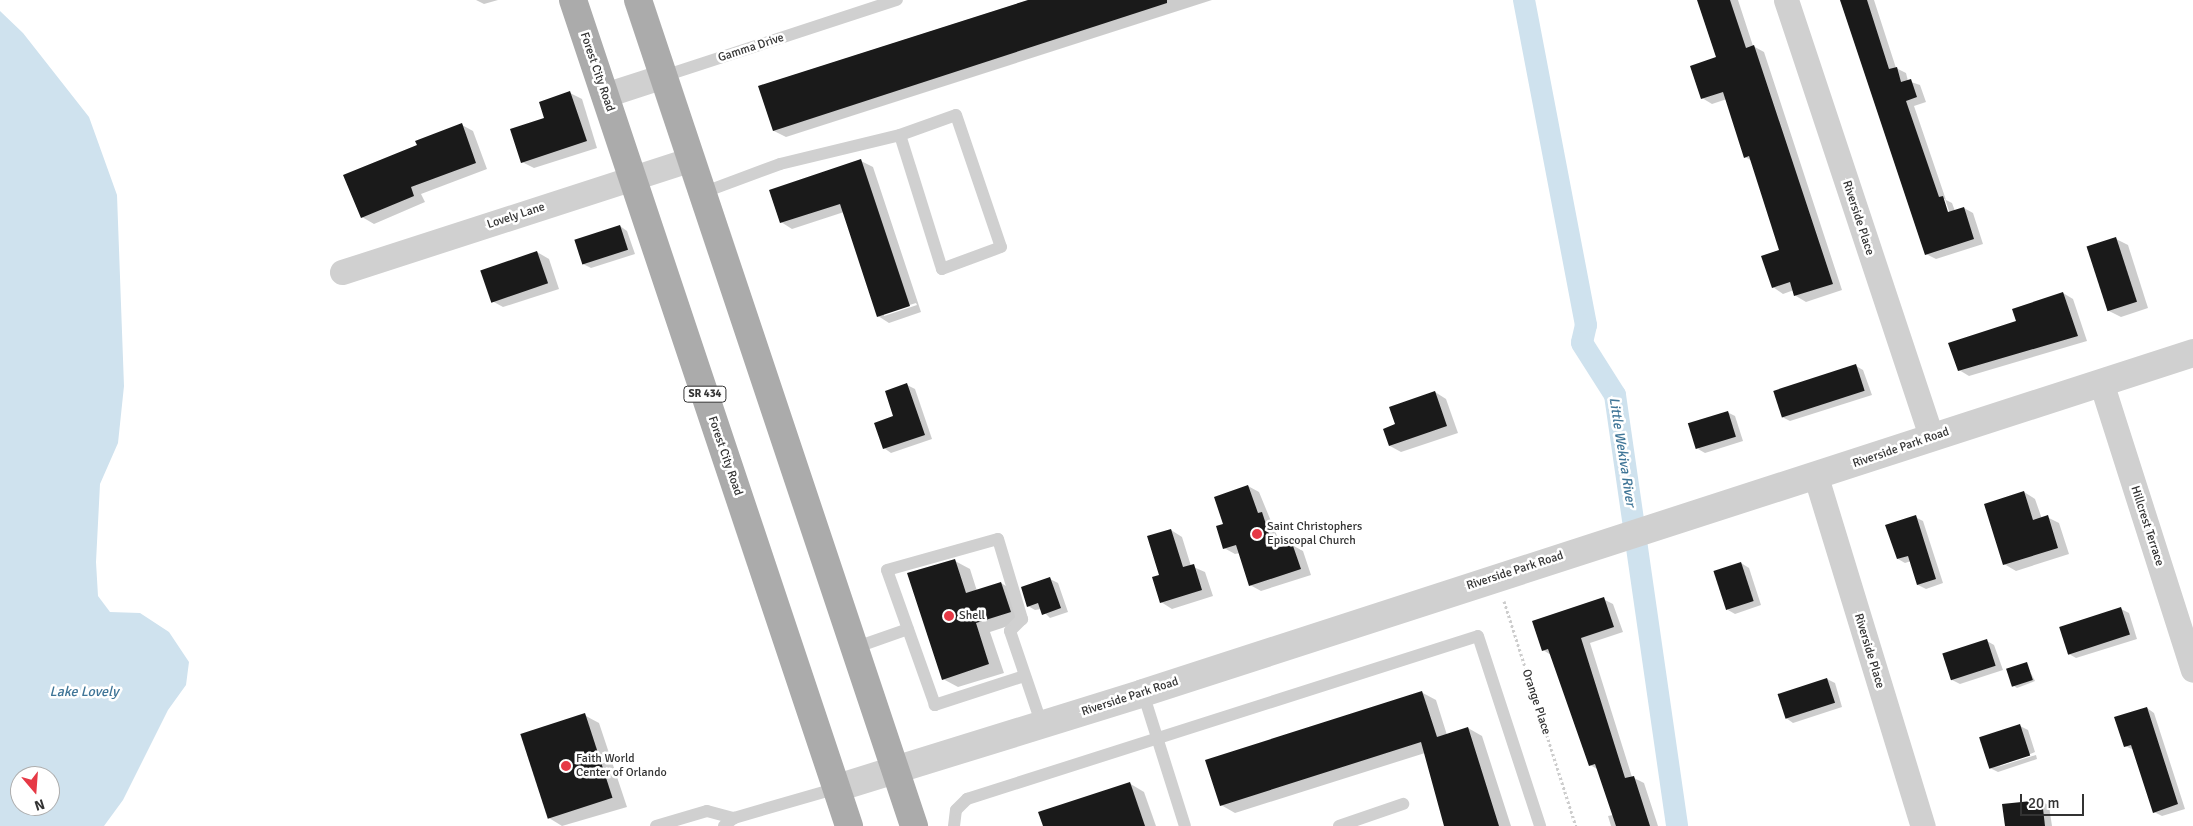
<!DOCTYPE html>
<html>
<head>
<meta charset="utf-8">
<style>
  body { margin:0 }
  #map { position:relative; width:2193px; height:826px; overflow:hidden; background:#fff; font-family:Signika,sans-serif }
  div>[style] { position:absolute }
  .water>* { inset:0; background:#cfe2ee }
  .shadow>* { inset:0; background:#0003 }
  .canal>* { height:22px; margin:-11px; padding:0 11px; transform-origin:11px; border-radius:11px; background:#cfe2ee }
  .building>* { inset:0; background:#1a1a1a; transform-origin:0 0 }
  .path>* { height:3px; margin-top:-1.5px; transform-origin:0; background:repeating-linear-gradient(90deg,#cdcdcd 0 2.5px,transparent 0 5px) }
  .service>* { height:12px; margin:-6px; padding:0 6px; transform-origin:6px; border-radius:6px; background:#d0d0d0 }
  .minor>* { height:25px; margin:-12.5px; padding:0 12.5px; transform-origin:12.5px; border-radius:12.5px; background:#d0d0d0 }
  .tertiary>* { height:28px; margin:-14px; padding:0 14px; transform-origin:14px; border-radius:14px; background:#d0d0d0 }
  .primary>* { height:28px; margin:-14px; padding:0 14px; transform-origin:14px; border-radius:14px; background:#ababab }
  .dots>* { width:14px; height:14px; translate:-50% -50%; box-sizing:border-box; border:2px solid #fff; border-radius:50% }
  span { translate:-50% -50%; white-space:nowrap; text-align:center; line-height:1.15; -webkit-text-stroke:5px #fff; paint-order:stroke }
  .shield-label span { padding:1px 4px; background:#fff; border:1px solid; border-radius:4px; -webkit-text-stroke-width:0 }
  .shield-label { font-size:11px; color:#333; font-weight:700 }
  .street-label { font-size:12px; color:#333 }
  .poi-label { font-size:12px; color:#333 }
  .left { translate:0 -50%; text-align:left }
  .water-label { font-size:14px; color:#3f7597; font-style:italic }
  .north { position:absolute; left:10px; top:766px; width:50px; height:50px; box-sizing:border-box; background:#fff; border:1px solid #adadad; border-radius:50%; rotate:162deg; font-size:14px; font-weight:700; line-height:20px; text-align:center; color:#333 }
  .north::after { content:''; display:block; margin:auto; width:18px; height:22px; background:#e63946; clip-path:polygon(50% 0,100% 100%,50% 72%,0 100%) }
  .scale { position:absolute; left:2020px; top:794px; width:64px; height:22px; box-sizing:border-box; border:2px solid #333; border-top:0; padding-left:6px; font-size:15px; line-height:18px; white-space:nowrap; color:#333; -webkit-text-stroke:4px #fff; paint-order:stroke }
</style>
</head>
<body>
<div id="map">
  <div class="water">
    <i style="clip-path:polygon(evenodd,0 11px,23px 33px,89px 117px,117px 195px,124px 386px,118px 443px,100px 484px,96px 562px,98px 596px,110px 612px,140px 613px,169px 632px,189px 662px,186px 685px,168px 710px,123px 800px,104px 826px,0 826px,0 11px,20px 776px,50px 776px,50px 806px,20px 806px,20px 776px)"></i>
  </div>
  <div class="shadow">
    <i style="clip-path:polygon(476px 0,498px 0,484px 4px)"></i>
    <i style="clip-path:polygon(1029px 0,1212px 0,786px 137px,774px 131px,760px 86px)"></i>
    <i style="clip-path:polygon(1698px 0,1738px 0,1753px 46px,1764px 52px,1842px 290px,1806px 302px,1796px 296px,1794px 290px,1783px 294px,1773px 287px,1781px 251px,1752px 161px,1745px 157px,1727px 99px,1712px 104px,1702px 98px,1717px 58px)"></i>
    <i style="clip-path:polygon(evenodd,1840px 0,1874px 0,1896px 68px,1906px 73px,1908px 81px,1920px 85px,1926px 102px,1914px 106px,1946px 200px,1952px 203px,1955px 211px,1964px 208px,1973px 213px,1983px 244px,1936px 259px,1926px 254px,1865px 64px,1840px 0,1943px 199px,1945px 199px,1951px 217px,1949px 218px,1943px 199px)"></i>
    <i style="clip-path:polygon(570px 93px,582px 99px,597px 148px,534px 168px,522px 162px,546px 119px)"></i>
    <i style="clip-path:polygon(462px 125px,473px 131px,487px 169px,421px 194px,425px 202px,374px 224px,362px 217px,418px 146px)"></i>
    <i style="clip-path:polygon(evenodd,861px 161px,873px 167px,921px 312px,889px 323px,878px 316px,844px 212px,792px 229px,781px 222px,861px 161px,916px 303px,917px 305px,884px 316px,884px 313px,916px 303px)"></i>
    <i style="clip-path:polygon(620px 226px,627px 231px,635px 254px,591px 268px,583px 264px)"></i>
    <i style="clip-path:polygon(2116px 239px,2128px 245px,2148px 308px,2121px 317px,2109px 311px)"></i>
    <i style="clip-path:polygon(537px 252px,549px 259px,559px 289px,503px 307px,492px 301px)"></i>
    <i style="clip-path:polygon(2063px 293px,2073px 299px,2087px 341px,1969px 376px,1959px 370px,2017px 322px)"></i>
    <i style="clip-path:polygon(1856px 366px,1863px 370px,1872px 395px,1790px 421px,1782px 417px)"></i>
    <i style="clip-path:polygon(907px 385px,915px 389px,932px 439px,891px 453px,884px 448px)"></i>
    <i style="clip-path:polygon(1435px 392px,1446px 399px,1458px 433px,1401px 452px,1390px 446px,1396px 425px)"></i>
    <i style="clip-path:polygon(1727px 412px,1735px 416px,1743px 441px,1705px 453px,1698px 449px)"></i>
    <i style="clip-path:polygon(1248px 486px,1259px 492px,1282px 548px,1292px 545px,1303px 551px,1311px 575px,1261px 591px,1250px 585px,1240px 553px,1235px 554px,1224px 548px,1225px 525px)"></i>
    <i style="clip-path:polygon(2024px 492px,2035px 499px,2042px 519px,2047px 517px,2059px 523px,2069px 554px,2016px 571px,2004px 564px)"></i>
    <i style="clip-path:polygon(1915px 517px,1923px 521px,1943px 583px,1926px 589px,1918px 585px,1911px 561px,1905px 563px,1898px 559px)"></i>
    <i style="clip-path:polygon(1171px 530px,1182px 537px,1191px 566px,1205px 572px,1213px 596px,1172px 609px,1161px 602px,1160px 576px)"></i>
    <i style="clip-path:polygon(955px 561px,970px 569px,977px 591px,1001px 583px,1016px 592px,1026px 620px,990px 632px,1004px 673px,958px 687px,943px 679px)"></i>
    <i style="clip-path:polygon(1741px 563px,1749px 568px,1761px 605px,1735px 614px,1728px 610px)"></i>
    <i style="clip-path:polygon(1050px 579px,1058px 583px,1068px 612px,1050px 618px,1041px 609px,1035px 610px,1028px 606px)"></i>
    <i style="clip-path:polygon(1603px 599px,1613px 604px,1623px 632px,1590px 643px,1632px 777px,1644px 783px,1658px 826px,1611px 826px,1608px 816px,1613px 815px,1599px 770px,1590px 765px,1551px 655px,1543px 650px)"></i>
    <i style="clip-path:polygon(2121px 609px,2129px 613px,2137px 639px,2076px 658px,2069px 654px)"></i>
    <i style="clip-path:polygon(1987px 641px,1994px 645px,2003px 670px,1960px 684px,1952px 680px)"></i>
    <i style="clip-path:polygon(2026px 664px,2035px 681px,2017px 688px,2014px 686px)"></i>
    <i style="clip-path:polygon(1827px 679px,1835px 683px,1842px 707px,1793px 723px,1786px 718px)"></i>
    <i style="clip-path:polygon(1421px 692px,1436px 700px,1447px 735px,1468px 728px,1482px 736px,1511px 826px,1446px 826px,1425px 753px,1235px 813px,1221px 805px)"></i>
    <i style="clip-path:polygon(2147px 708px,2154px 713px,2185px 809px,2162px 816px,2154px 812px,2134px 750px,2125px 746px)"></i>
    <i style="clip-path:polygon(584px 715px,599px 723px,627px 807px,562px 826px,549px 818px)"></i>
    <i style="clip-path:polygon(2020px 726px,2028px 730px,2035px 752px,1994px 768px,2036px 755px,2037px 759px,1998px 772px,1990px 768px)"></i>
    <i style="clip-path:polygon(1129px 783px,1144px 792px,1156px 826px,1044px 826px)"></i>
    <i style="clip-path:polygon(2042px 801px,2049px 806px,2052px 826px,2006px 826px)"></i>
  </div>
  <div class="canal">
    <i style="left:1524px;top:0;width:331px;rotate:79.2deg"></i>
    <i style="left:1586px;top:325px;width:18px;rotate:103deg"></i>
    <i style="left:1582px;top:343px;width:62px;rotate:57.6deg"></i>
    <i style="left:1615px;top:395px;width:435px;rotate:81.8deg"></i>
  </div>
  <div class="building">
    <i style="clip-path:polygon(1028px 0,1167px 0,1167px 3px,773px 131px,758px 86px)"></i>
    <i style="clip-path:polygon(1697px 0,1730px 0,1746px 48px,1754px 45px,1833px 284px,1794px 296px,1790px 282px,1772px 288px,1761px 256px,1779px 250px,1749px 156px,1744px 158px,1723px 92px,1701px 99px,1690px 66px,1716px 57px)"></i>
    <i style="clip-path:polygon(1840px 0,1867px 0,1889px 69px,1897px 67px,1901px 82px,1911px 79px,1917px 97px,1906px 101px,1939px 197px,1943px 196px,1948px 212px,1964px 207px,1974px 239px,1925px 255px)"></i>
    <i style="clip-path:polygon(570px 91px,587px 141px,521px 163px,510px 129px,544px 118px,539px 102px)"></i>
    <i style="clip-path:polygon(462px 123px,476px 163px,411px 187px,414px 196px,361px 218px,343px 175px,417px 145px,415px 141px)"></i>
    <i style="clip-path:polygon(861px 159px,910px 306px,877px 317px,840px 204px,780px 223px,769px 190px)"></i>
    <i style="left:620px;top:225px;width:26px;height:48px;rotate:72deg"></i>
    <i style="left:2116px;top:237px;width:68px;height:31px;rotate:72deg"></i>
    <i style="left:537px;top:251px;width:34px;height:60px;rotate:71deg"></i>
    <i style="clip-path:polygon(2063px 292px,2078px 336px,1958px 371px,1948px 343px,2016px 321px,2012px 309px)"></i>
    <i style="left:1856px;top:364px;width:28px;height:87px;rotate:72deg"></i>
    <i style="clip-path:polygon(907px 383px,925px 435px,883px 449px,874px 423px,893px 416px,885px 391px)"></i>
    <i style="clip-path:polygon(1435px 391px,1447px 426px,1389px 446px,1383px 429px,1395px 424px,1389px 407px)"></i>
    <i style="left:1728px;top:411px;width:27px;height:42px;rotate:73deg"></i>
    <i style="clip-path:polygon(1248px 485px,1258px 513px,1262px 512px,1274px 549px,1292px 543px,1301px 569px,1249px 586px,1236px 545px,1223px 549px,1216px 526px,1223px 524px,1214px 497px)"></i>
    <i style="clip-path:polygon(2024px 491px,2033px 520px,2048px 515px,2058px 548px,2003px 565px,1984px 504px)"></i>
    <i style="clip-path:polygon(1916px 515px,1936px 579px,1917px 585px,1908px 556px,1897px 559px,1885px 525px)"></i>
    <i style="clip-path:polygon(1171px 529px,1183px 567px,1194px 564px,1202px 590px,1160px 603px,1152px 577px,1159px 575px,1147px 536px)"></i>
    <i style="clip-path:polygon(955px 559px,966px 593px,1001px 582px,1011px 612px,976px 623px,989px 664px,942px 680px,907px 573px)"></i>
    <i style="left:1741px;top:562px;width:41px;height:29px;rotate:72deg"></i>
    <i style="clip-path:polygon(1050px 577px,1061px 608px,1042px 615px,1038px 603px,1027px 607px,1021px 587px)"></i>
    <i style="clip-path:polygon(1604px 597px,1614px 627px,1581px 638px,1625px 778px,1634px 776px,1650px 826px,1616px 826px,1595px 764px,1589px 766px,1548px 649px,1542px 651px,1532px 621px)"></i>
    <i style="left:2121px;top:607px;width:29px;height:65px;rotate:72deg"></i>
    <i style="left:1987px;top:639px;width:28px;height:47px;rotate:72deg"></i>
    <i style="left:2027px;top:662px;width:19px;height:22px;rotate:72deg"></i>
    <i style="left:1827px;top:678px;width:26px;height:52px;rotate:72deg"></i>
    <i style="clip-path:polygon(1422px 691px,1437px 737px,1468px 727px,1499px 826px,1444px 826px,1421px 742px,1220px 806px,1205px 760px)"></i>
    <i style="clip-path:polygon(2147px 707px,2178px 804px,2153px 813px,2131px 745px,2124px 747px,2114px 717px)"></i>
    <i style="left:585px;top:713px;width:89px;height:68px;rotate:72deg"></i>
    <i style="left:2020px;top:724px;width:33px;height:43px;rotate:72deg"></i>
    <i style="clip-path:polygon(1130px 782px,1145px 826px,1043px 826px,1038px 812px)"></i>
    <i style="clip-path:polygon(2042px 800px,2045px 826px,2005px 826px,2002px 804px)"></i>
  </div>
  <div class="path">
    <i style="left:1504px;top:601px;width:236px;rotate:72.3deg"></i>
  </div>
  <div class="service">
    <i style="left:664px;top:76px;width:245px;rotate:-18.1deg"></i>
    <i style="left:702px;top:193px;width:83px;rotate:-20.4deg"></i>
    <i style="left:780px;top:164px;width:123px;rotate:-13.6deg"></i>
    <i style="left:900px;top:135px;width:59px;rotate:-19.7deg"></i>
    <i style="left:956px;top:115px;width:139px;rotate:71.2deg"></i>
    <i style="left:1001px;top:247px;width:63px;rotate:159.6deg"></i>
    <i style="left:942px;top:269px;width:140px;rotate:-107.4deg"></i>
    <i style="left:854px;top:648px;width:57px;rotate:-19.4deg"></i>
    <i style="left:1024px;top:676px;width:94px;rotate:162deg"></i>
    <i style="left:935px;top:705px;width:143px;rotate:-109.6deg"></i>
    <i style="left:887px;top:570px;width:115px;rotate:-15.6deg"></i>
    <i style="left:998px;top:539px;width:84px;rotate:73.3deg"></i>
    <i style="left:1022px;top:619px;width:17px;rotate:135deg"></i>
    <i style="left:1010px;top:631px;width:99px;rotate:71.2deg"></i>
    <i style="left:1143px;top:693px;width:139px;rotate:72.5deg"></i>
    <i style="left:656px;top:826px;width:53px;rotate:-16.4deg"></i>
    <i style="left:707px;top:811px;width:28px;rotate:15deg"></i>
    <i style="left:724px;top:826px;width:13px;rotate:-39deg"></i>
    <i style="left:734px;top:818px;width:107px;rotate:-16.2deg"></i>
    <i style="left:954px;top:826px;width:16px;rotate:-83deg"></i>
    <i style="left:956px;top:810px;width:16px;rotate:-45deg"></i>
    <i style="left:967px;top:799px;width:536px;rotate:-17.69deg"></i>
    <i style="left:1478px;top:636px;width:200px;rotate:71.9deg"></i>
    <i style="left:1339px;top:826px;width:68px;rotate:-19deg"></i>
  </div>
  <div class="minor">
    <i style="left:1786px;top:0;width:460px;rotate:71.6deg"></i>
    <i style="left:605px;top:95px;width:62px;rotate:-17.9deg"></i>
    <i style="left:342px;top:272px;width:367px;rotate:-17.9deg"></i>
    <i style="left:2101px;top:382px;width:302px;rotate:72.3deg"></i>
    <i style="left:1816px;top:477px;width:365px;rotate:73deg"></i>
  </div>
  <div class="tertiary">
    <i style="left:837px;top:788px;width:320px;rotate:-17.2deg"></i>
    <i style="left:1143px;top:693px;width:1104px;rotate:-17.94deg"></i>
  </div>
  <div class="primary">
    <i style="left:573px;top:0;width:871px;rotate:71.52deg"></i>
    <i style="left:638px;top:0;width:871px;rotate:71.52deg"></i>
  </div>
  <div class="dots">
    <i style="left:1257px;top:534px;background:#e63946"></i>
    <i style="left:949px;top:616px;background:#e63946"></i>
    <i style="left:566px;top:766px;background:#e63946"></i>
  </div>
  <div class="shield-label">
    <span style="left:705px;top:394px">SR 434</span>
  </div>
  <div class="street-label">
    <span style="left:751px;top:48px;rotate:-18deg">Gamma Drive</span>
    <span style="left:597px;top:72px;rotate:71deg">Forest City Road</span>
    <span style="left:516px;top:216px;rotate:-18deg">Lovely Lane</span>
    <span style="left:1858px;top:218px;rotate:72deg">Riverside Place</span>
    <span style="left:1901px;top:448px;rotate:-19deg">Riverside Park Road</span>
    <span style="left:725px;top:456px;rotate:71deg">Forest City Road</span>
    <span style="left:2147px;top:526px;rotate:72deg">Hillcrest Terrace</span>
    <span style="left:1515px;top:571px;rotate:-18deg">Riverside Park Road</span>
    <span style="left:1869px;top:651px;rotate:73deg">Riverside Place</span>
    <span style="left:1130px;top:697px;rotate:-18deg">Riverside Park Road</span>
    <span style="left:1536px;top:702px;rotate:72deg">Orange Place</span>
  </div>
  <div class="poi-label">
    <span class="left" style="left:1267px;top:534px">Saint Christophers<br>Episcopal Church</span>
    <span class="left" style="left:959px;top:616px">Shell</span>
    <span class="left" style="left:576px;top:766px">Faith World<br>Center of Orlando</span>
  </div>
  <div class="water-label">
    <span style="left:1622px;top:452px;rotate:81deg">Little Wekiva River</span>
    <span style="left:84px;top:692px">Lake Lovely</span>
  </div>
  <div class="north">N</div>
  <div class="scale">20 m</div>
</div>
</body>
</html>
